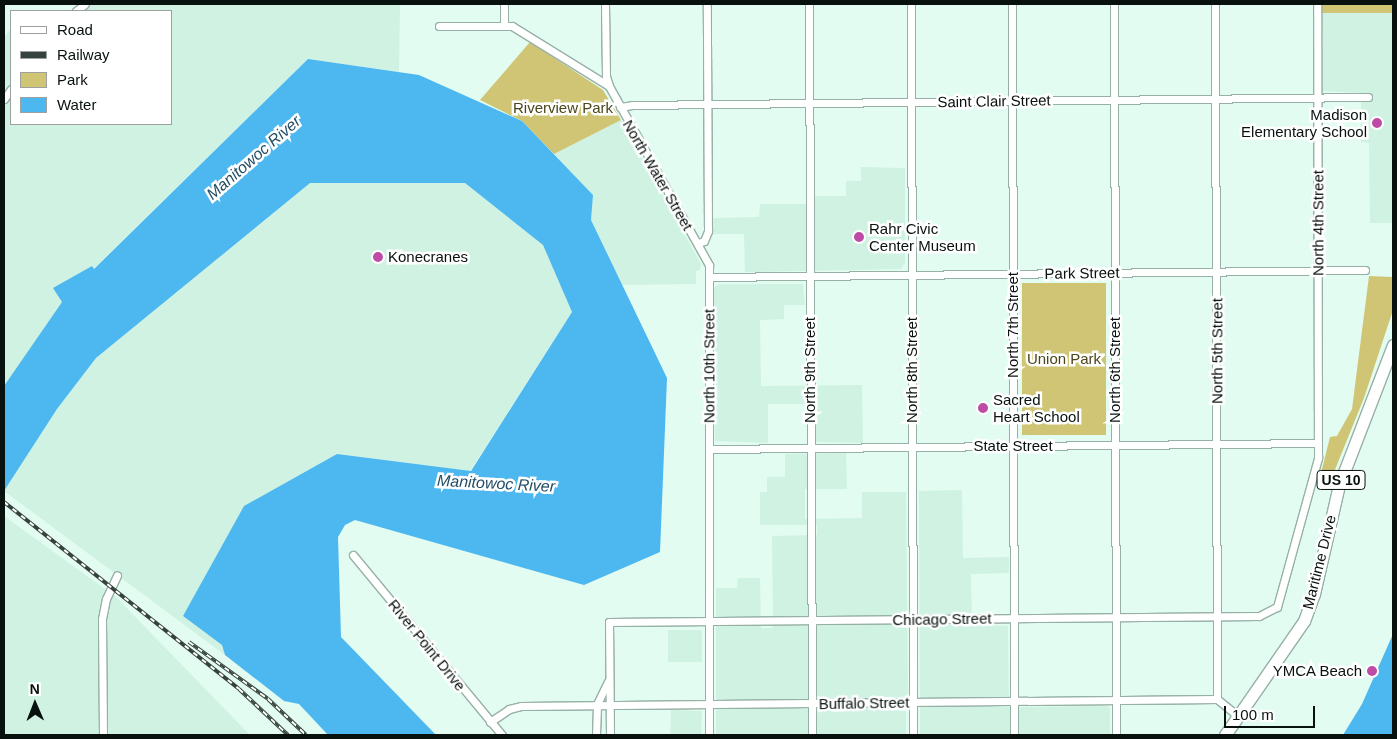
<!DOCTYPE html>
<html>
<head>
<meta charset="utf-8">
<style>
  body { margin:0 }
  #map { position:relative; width:1397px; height:739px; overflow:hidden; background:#e2fcf1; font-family:Arial,sans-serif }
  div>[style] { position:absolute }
  .built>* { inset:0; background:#cff2e3; transform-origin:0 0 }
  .green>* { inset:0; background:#d0c574; transform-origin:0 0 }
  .water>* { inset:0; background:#4db7f0 }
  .roads { filter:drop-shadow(1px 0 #97b0a6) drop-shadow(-1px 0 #97b0a6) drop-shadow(0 1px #97b0a6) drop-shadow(0 -1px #97b0a6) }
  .minor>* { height:7px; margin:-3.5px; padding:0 3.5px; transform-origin:3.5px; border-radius:3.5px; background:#fff }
  .primary>* { height:11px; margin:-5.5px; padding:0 5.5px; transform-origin:5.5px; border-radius:5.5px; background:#fff }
  .rail>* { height:4px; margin-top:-2px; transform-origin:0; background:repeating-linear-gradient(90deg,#fff 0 5.5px,#35423d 0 11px); box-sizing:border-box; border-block:1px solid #35423d }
  .dots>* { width:14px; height:14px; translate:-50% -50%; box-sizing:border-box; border:2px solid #fff; border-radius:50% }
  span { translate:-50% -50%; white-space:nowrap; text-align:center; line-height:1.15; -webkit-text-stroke:5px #fff; paint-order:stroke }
  .shield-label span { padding:1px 4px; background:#fff; border:1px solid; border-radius:4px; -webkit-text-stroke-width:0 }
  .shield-label { font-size:14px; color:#08110e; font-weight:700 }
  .street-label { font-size:15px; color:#08110e }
  .park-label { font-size:15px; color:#4b4519 }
  .poi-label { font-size:15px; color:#08110e }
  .right { translate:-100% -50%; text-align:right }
  .left { translate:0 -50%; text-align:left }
  .water-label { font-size:16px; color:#234e66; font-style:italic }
  .frame { position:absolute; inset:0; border:5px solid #08110e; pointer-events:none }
  .legend { position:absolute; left:10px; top:10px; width:162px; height:115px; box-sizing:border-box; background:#fff; border:1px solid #9ca09f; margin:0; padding:6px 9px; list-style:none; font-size:15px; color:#08110e }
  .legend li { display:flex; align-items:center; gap:10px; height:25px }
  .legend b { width:25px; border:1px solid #9ca09f }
  .north { position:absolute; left:10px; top:679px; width:50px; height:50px; -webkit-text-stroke:4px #fff; paint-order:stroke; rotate:359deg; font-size:14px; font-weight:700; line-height:20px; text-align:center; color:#08110e }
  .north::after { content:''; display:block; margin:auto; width:18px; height:22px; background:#08110e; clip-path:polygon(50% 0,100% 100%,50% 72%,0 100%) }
  .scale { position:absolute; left:1224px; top:706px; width:91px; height:22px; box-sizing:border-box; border:2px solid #08110e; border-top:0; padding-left:6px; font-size:15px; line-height:18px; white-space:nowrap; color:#08110e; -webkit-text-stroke:4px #fff; paint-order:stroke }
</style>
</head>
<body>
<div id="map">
  <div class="built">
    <i style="clip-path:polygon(90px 4px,400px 4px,399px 72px,308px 59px,93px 269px,92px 266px,54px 288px,62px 302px,4px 386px,4px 38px,11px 28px,11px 124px,171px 124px,171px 11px,81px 11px)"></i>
    <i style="clip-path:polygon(1393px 12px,1393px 223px,1370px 223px,1369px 143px,1361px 142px,1361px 93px,1323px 91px,1322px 13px)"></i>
    <i style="clip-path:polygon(621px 120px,701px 264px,700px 270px,696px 271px,696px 284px,622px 285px,591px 220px,593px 195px,554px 154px)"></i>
    <i style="clip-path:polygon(861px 167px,905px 168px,905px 263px,901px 269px,745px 272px,744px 234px,713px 234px,713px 218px,759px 217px,760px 204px,814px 204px,814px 196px,846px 196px,846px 181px,861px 181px)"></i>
    <i style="clip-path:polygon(310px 182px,465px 183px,543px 245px,572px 312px,470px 471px,337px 454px,183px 616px,222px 645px,225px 655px,4px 491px,57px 409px,96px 358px)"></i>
    <i style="clip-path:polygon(719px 284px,803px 284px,805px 305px,784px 305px,784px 319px,760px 320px,761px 386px,862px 385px,863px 443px,816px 442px,814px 404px,768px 404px,768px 443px,715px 441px,714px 288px)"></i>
    <i style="clip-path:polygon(846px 453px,847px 489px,805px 489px,805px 519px,862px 518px,862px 492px,906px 492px,908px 693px,904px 698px,885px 697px,885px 710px,906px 711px,906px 735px,716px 735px,716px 588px,737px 588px,738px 578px,760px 578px,761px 628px,773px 628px,772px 536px,817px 535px,817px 525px,760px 525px,760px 492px,767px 492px,767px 477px,785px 477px,785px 454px)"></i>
    <i style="clip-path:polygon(962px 490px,963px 558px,1009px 557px,1009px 573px,971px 574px,972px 625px,1008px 626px,1009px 707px,1107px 706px,1110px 708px,1110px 735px,920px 735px,919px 491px)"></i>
    <i style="clip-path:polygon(4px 516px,116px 597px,250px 735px,4px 735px)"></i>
    <i style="left:668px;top:630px;width:34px;height:32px"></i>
    <i style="left:671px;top:710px;width:31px;height:25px;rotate:2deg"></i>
  </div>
  <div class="green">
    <i style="left:1322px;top:4px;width:71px;height:9px"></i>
    <i style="clip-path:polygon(530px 42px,603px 90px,621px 120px,554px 154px,522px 121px,480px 100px)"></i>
    <i style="clip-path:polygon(1369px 276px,1393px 277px,1393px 310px,1364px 398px,1328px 487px,1318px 485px,1330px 437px,1337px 436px,1352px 409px)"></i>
    <i style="left:1106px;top:283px;width:152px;height:84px;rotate:90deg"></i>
  </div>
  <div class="water">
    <i style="clip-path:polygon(308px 59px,419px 75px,522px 121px,593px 195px,591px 220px,667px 378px,660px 552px,584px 585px,355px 520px,345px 525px,338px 537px,341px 637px,436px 735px,328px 735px,299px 704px,284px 701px,225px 655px,222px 645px,183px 616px,244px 506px,337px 454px,471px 471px,572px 312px,543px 245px,465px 183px,310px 183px,96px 358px,57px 409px,4px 491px,4px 386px,62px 302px,53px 288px,92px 266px,94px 269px)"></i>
    <i style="clip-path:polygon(1393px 634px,1393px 735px,1343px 735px,1362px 704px)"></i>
  </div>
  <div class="roads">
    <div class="minor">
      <i style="left:504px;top:4px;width:22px;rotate:90deg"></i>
      <i style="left:605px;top:4px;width:72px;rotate:89.2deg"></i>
      <i style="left:606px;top:76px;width:10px;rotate:73deg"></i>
      <i style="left:609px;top:86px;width:205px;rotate:60.8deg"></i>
      <i style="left:709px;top:265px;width:470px;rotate:90deg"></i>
      <i style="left:809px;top:4px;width:731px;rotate:89.76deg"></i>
      <i style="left:911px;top:4px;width:731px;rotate:89.84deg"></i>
      <i style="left:1012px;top:4px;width:731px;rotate:89.84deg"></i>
      <i style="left:1114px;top:4px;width:731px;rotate:89.84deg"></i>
      <i style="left:1215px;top:4px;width:695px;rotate:89.84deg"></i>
      <i style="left:76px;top:11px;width:11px;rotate:-38deg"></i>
      <i style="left:439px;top:26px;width:73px"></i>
      <i style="left:512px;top:26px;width:114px;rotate:31.7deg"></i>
      <i style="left:4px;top:99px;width:12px;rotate:-55deg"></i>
      <i style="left:620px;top:107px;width:12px;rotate:-9deg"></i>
      <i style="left:632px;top:105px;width:736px;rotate:-0.62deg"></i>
      <i style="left:698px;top:243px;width:6px;rotate:-18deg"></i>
      <i style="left:704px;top:241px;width:11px;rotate:-68deg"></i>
      <i style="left:708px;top:231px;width:227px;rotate:-90.3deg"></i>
      <i style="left:709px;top:277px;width:656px;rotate:-0.61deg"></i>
      <i style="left:709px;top:449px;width:609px;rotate:-0.56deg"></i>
      <i style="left:353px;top:555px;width:234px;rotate:50.4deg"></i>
      <i style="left:490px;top:722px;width:23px;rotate:-34deg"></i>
      <i style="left:509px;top:709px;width:12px;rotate:-14deg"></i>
      <i style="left:521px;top:706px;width:696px;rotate:-0.58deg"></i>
      <i style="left:1217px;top:699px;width:26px;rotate:39deg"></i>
      <i style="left:103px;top:735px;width:116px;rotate:-90.5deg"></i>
      <i style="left:102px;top:619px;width:20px;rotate:-79deg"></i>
      <i style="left:106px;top:599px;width:26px;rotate:-65deg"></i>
      <i style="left:596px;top:735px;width:31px;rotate:-88deg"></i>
      <i style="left:597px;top:704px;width:25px;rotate:-64deg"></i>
      <i style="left:610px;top:735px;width:113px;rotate:-90.5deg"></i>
      <i style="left:609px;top:622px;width:650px;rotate:-0.53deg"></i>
      <i style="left:1259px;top:616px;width:20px;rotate:-27deg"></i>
      <i style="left:1277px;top:607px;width:155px;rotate:-74.6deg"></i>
      <i style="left:1318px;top:458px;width:454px;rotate:-90.1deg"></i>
    </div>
    <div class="primary">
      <i style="left:1225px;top:735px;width:139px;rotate:-55.3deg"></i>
      <i style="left:1304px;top:621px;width:29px;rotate:-70deg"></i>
      <i style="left:1314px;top:594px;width:112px;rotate:-77.1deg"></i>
      <i style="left:1339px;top:485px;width:150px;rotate:-68.9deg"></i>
    </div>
  </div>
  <div class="rail">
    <i style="left:4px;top:502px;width:300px;rotate:38.5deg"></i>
    <i style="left:239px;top:689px;width:67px;rotate:43.2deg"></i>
    <i style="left:189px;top:642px;width:97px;rotate:35.8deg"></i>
    <i style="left:268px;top:699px;width:52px;rotate:43.5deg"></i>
  </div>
  <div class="dots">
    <i style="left:1377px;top:123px;background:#be4ca7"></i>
    <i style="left:859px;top:237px;background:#be4ca7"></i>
    <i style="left:378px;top:257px;background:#be4ca7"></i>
    <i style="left:983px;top:408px;background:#be4ca7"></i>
    <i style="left:1372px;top:671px;background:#be4ca7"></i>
  </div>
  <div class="shield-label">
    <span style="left:1341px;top:480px">US 10</span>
  </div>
  <div class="street-label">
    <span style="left:994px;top:101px;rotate:-1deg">Saint Clair Street</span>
    <span style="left:658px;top:175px;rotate:60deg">North Water Street</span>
    <span style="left:1318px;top:223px;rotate:-90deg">North 4th Street</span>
    <span style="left:1082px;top:273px;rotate:-1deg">Park Street</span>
    <span style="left:1013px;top:325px;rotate:-90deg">North 7th Street</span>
    <span style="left:1217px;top:351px;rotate:-90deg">North 5th Street</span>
    <span style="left:709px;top:366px;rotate:-90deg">North 10th Street</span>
    <span style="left:810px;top:370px;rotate:-90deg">North 9th Street</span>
    <span style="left:912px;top:370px;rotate:-90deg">North 8th Street</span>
    <span style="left:1115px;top:370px;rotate:-90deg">North 6th Street</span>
    <span style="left:1013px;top:446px">State Street</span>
    <span style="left:1319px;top:562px;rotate:-76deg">Maritime Drive</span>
    <span style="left:942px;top:619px;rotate:-1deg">Chicago Street</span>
    <span style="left:427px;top:645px;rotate:51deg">River Point Drive</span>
    <span style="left:864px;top:703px;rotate:-1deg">Buffalo Street</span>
  </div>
  <div class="park-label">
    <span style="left:563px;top:108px">Riverview Park</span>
    <span style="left:1064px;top:359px">Union Park</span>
  </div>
  <div class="poi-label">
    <span class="right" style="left:1367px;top:123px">Madison<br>Elementary School</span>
    <span class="left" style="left:869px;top:237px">Rahr Civic<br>Center Museum</span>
    <span class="left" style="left:388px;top:257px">Konecranes</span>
    <span class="left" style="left:993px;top:408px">Sacred<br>Heart School</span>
    <span class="right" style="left:1362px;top:671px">YMCA Beach</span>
  </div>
  <div class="water-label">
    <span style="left:254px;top:158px;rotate:-41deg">Manitowoc River</span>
    <span style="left:496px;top:484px;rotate:3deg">Manitowoc River</span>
  </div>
  <div class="frame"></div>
  <ul class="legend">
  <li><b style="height:6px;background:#fff"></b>Road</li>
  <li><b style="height:6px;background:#35423d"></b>Railway</li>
  <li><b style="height:14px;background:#d0c574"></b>Park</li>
  <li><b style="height:14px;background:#4db7f0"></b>Water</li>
  </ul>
  <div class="north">N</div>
  <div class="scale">100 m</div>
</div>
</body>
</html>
